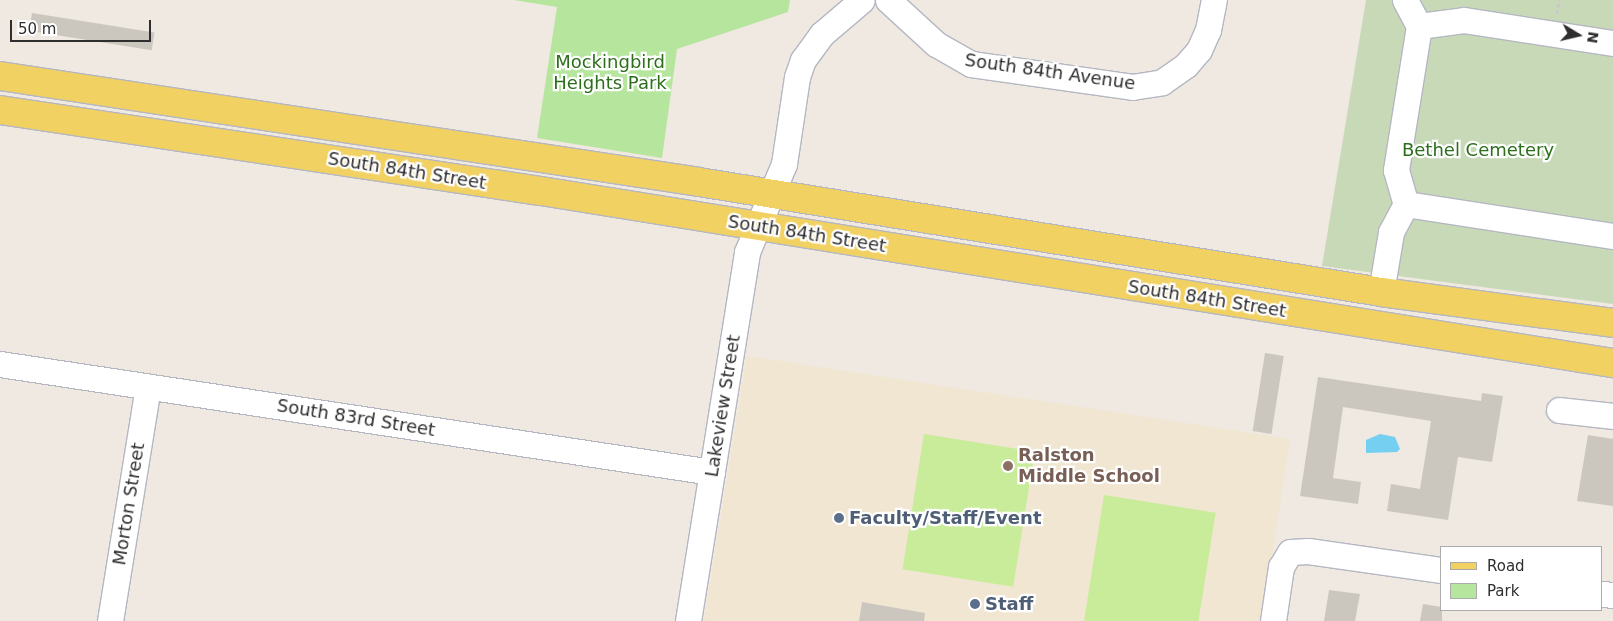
<!DOCTYPE html>
<html>
<head>
<meta charset="utf-8">
<style>
  body { margin:0 }
  #map { position:relative; width:1613px; height:621px; overflow:hidden; background:#efe9e1; font-family:"DejaVu Sans",sans-serif }
  div>[style] { position:absolute }
  .education>* { inset:0; background:#f0e6d1 }
  .green>* { inset:0; background:#b6e59e }
  .cemetery>* { inset:0; background:#c8d9b8 }
  .pitch>* { inset:0; background:#c9ec9a; transform-origin:0 0 }
  .water>* { inset:0; background:#75cff0 }
  .building>* { inset:0; background:#cbc7bf; transform-origin:0 0 }
  .path>* { height:3px; margin-top:-1.5px; transform-origin:0; background:repeating-linear-gradient(90deg,#c9c9c9 0 4px,transparent 0 6.5px) }
  .roads { filter:drop-shadow(1px 0 #b4b7c1) drop-shadow(-1px 0 #b4b7c1) drop-shadow(0 1px #b4b7c1) drop-shadow(0 -1px #b4b7c1) }
  .minor>* { height:25px; margin:-12.5px; padding:0 12.5px; transform-origin:12.5px; border-radius:12.5px; background:#fff }
  .major>* { height:28px; margin:-14px; padding:0 14px; transform-origin:14px; border-radius:14px; background:#f2d163 }
  .dots>* { width:14px; height:14px; translate:-50% -50%; box-sizing:border-box; border:2px solid #fff; border-radius:50% }
  span { translate:-50% -50%; white-space:nowrap; text-align:center; line-height:1.15; -webkit-text-stroke:4.5px #fff; paint-order:stroke }
  .park-label { font-size:18px; color:#2c6e1b }
  .street-label { font-size:18px; color:#2e2e2e }
  .education-label { font-size:18px; color:#785e54; font-weight:700 }
  .left { translate:0 -50%; text-align:left }
  .service-label { font-size:18px; color:#4e5e75; font-weight:700 }
  .legend { position:absolute; left:1440px; top:546px; width:162px; height:65px; box-sizing:border-box; background:#fff; border:1px solid #ababab; margin:0; padding:6px 9px; list-style:none; font-size:15px; color:#2e2e2e }
  .legend li { display:flex; align-items:center; gap:10px; height:25px }
  .legend b { width:25px; border:1px solid #ababab }
  .north { position:absolute; left:1553px; top:10px; width:50px; height:50px; -webkit-text-stroke:4px #fff; paint-order:stroke; rotate:99deg; font-size:14px; font-weight:700; line-height:20px; text-align:center; color:#2e2e2e }
  .north::after { content:''; display:block; margin:auto; width:18px; height:22px; background:#2e2e2e; clip-path:polygon(50% 0,100% 100%,50% 72%,0 100%) }
  .scale { position:absolute; left:10px; top:20px; width:141px; height:22px; box-sizing:border-box; border:2px solid #2e2e2e; border-top:0; padding-left:6px; font-size:15px; line-height:18px; white-space:nowrap; color:#2e2e2e; -webkit-text-stroke:4px #fff; paint-order:stroke }
</style>
</head>
<body>
<div id="map">
  <div class="education">
    <i style="clip-path:polygon(747px 356px,1290px 439px,1262px 621px,704px 621px)"></i>
  </div>
  <div class="green">
    <i style="clip-path:polygon(514px 0,790px 0,788px 12px,677px 49px,662px 158px,537px 138px,557px 7px)"></i>
  </div>
  <div class="cemetery">
    <i style="clip-path:polygon(1366px 0,1613px 0,1613px 304px,1322px 266px)"></i>
  </div>
  <div class="pitch">
    <i style="left:924px;top:434px;width:112px;height:137px;rotate:9deg"></i>
    <i style="left:1104px;top:495px;width:113px;height:127px;rotate:9deg"></i>
  </div>
  <div class="water">
    <i style="clip-path:polygon(1380px 434px,1395px 437px,1400px 449px,1397px 452px,1366px 453px,1366px 440px)"></i>
  </div>
  <div class="building">
    <i style="left:32px;top:13px;width:124px;height:18px;rotate:9deg"></i>
    <i style="left:1265px;top:353px;width:19px;height:79px;rotate:9deg"></i>
    <i style="clip-path:polygon(1318px 377px,1481px 401px,1482px 393px,1503px 396px,1492px 462px,1458px 457px,1448px 520px,1387px 511px,1391px 484px,1420px 489px,1431px 421px,1343px 407px,1333px 478px,1361px 482px,1358px 504px,1300px 496px)"></i>
    <i style="clip-path:polygon(1588px 435px,1613px 439px,1613px 506px,1577px 501px)"></i>
    <i style="clip-path:polygon(1329px 590px,1360px 594px,1355px 621px,1324px 621px)"></i>
    <i style="clip-path:polygon(862px 602px,925px 613px,924px 621px,859px 621px)"></i>
    <i style="clip-path:polygon(1423px 604px,1442px 607px,1442px 621px,1420px 621px)"></i>
  </div>
  <div class="path">
    <i style="left:1557px;top:14px;width:14px;rotate:-82deg"></i>
  </div>
  <div class="roads">
    <div class="minor">
      <i style="left:888px;top:0;width:65px;rotate:42.5deg"></i>
      <i style="left:936px;top:44px;width:40px;rotate:29.7deg"></i>
      <i style="left:971px;top:64px;width:163px;rotate:8.1deg"></i>
      <i style="left:1132px;top:87px;width:30px;rotate:-9deg"></i>
      <i style="left:1162px;top:82px;width:29px;rotate:-35deg"></i>
      <i style="left:1186px;top:65px;width:20px;rotate:-49deg"></i>
      <i style="left:1199px;top:50px;width:22px;rotate:-66deg"></i>
      <i style="left:1208px;top:30px;width:31px;rotate:-79deg"></i>
      <i style="left:1405px;top:0;width:30px;rotate:62deg"></i>
      <i style="left:1419px;top:26px;width:146px;rotate:99.1deg"></i>
      <i style="left:1396px;top:170px;width:35px;rotate:74deg"></i>
      <i style="left:1406px;top:204px;width:209px;rotate:8.8deg"></i>
      <i style="left:1419px;top:26px;width:45px;rotate:-7.6deg"></i>
      <i style="left:1464px;top:20px;width:151px;rotate:8.8deg"></i>
      <i style="left:1381px;top:292px;width:61px;rotate:-80.5deg"></i>
      <i style="left:1391px;top:232px;width:32px;rotate:-62deg"></i>
      <i style="left:0;top:364px;width:720px;rotate:8.63deg"></i>
      <i style="left:1559px;top:410px;width:54px;rotate:6.3deg"></i>
      <i style="left:1602px;top:594px;width:11px;rotate:5deg"></i>
      <i style="left:110px;top:621px;width:237px;rotate:-80.8deg"></i>
      <i style="left:688px;top:621px;width:374px;rotate:-80.9deg"></i>
      <i style="left:747px;top:252px;width:95px;rotate:-67.2deg"></i>
      <i style="left:784px;top:164px;width:88px;rotate:-81.5deg"></i>
      <i style="left:797px;top:77px;width:18px;rotate:-71deg"></i>
      <i style="left:803px;top:60px;width:32px;rotate:-54deg"></i>
      <i style="left:822px;top:34px;width:52px;rotate:-40.4deg"></i>
      <i style="left:1273px;top:621px;width:55px;rotate:-81.6deg"></i>
      <i style="left:1281px;top:567px;width:17px;rotate:-59deg"></i>
      <i style="left:1290px;top:552px;width:18px;rotate:-3deg"></i>
      <i style="left:1308px;top:551px;width:135px;rotate:8.1deg"></i>
    </div>
    <div class="major">
      <i style="left:0;top:76px;width:707px;rotate:8.62deg"></i>
      <i style="left:699px;top:182px;width:691px;rotate:9.16deg"></i>
      <i style="left:1381px;top:292px;width:234px;rotate:7.6deg"></i>
      <i style="left:0;top:110px;width:547px;rotate:8.52deg"></i>
      <i style="left:541px;top:191px;width:1086px;rotate:9.12deg"></i>
    </div>
  </div>
  <div class="dots">
    <i style="left:1008px;top:466px;background:#8d6e63"></i>
    <i style="left:839px;top:518px;background:#5c6f8a"></i>
    <i style="left:975px;top:604px;background:#5c6f8a"></i>
  </div>
  <div class="park-label">
    <span style="left:610px;top:73px">Mockingbird<br>Heights Park</span>
    <span style="left:1478px;top:150px">Bethel Cemetery</span>
  </div>
  <div class="street-label">
    <span style="left:1050px;top:72px;rotate:8deg">South 84th Avenue</span>
    <span style="left:407px;top:171px;rotate:9deg">South 84th Street</span>
    <span style="left:807px;top:234px;rotate:9deg">South 84th Street</span>
    <span style="left:1207px;top:299px;rotate:9deg">South 84th Street</span>
    <span style="left:723px;top:406px;rotate:-81deg">Lakeview Street</span>
    <span style="left:356px;top:418px;rotate:9deg">South 83rd Street</span>
    <span style="left:129px;top:504px;rotate:-81deg">Morton Street</span>
  </div>
  <div class="education-label">
    <span class="left" style="left:1018px;top:466px">Ralston<br>Middle School</span>
  </div>
  <div class="service-label">
    <span class="left" style="left:849px;top:518px">Faculty/Staff/Event</span>
    <span class="left" style="left:985px;top:604px">Staff</span>
  </div>
  <ul class="legend">
  <li><b style="height:6px;background:#f2d163"></b>Road</li>
  <li><b style="height:14px;background:#b6e59e"></b>Park</li>
  </ul>
  <div class="north">N</div>
  <div class="scale">50 m</div>
</div>
</body>
</html>
